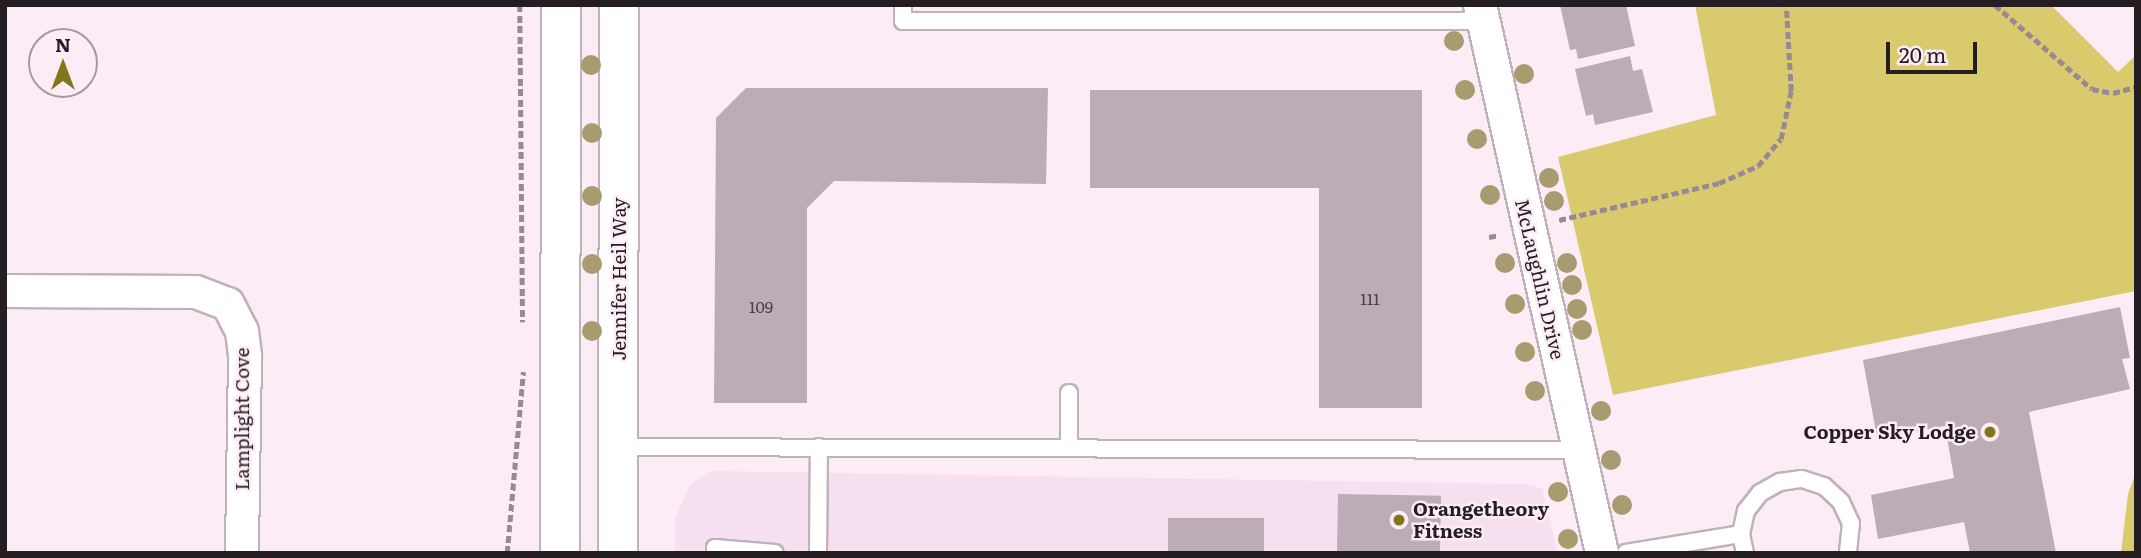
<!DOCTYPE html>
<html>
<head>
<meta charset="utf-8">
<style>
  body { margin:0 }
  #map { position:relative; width:2141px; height:558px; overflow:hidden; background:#fcecf6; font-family:Literata,serif }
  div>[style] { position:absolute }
  .built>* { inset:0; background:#f6dfee }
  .green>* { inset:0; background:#d9ca6e }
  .building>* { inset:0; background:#bbacb6; transform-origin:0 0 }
  .path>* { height:4.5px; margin-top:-2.25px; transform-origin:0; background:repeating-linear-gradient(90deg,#968b92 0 7px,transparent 0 10.5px) }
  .roads { filter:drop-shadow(2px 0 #c1b1bb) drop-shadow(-2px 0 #c1b1bb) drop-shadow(0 2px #c1b1bb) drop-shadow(0 -2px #c1b1bb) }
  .lane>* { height:16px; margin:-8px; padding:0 8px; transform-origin:8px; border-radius:8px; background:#fff }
  .street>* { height:32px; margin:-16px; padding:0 16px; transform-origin:16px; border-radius:16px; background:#fff }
  .secondary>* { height:38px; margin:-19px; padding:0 19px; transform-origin:19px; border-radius:19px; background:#fff }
  .trees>* { width:20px; height:20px; margin:-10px; border-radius:50%; background:#a89b6f }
  .dots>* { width:19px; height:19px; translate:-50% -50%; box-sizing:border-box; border:4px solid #fcecf6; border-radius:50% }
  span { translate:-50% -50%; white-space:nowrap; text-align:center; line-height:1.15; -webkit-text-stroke:5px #fcecf6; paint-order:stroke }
  .number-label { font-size:16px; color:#4a4247 }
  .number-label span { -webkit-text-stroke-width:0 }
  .street-label { font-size:19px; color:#241e22 }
  .poi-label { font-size:19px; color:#241e22; font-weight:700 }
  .right { translate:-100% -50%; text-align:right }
  .left { translate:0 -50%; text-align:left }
  .frame { position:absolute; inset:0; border:7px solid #241e22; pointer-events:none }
  .north { position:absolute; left:28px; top:28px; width:70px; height:70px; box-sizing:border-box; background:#fcecf6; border:2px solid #a69aa1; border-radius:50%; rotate:0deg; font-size:19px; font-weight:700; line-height:28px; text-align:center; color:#241e22 }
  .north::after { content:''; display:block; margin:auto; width:24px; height:32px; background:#837619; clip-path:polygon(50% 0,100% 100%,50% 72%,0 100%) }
  .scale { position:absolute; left:1886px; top:42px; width:91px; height:32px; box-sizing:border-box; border:4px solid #241e22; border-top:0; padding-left:9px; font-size:21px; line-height:24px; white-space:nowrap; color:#241e22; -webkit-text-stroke:5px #fcecf6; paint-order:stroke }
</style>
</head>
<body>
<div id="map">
  <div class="built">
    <i style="clip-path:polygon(711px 471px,1523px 484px,1542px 488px,1558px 553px,675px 553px,675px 518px,690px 485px)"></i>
  </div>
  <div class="green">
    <i style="clip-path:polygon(1695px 5px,2051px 5px,2118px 72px,2136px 55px,2136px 291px,1613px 395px,1558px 157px,1716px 115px)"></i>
    <i style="clip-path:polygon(2136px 472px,2136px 553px,2121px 553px,2128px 494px)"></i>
  </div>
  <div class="building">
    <i style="clip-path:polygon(1560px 5px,1626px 5px,1635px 46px,1578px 59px,1576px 49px,1570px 50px)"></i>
    <i style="clip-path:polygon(1630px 56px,1633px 71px,1642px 69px,1653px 112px,1595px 125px,1593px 114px,1586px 116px,1575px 69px)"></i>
    <i style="clip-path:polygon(746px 88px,1048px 88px,1046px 184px,834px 181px,807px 208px,807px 403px,714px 403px,716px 118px)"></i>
    <i style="clip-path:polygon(1090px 90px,1422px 90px,1422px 408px,1319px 408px,1319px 188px,1090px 188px)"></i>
    <i style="clip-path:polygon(2120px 307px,2130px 358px,2122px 359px,2130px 389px,2029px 412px,2056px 553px,1970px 553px,1964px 522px,1878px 539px,1871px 495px,1954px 478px,1945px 426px,1877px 438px,1863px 360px)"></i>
    <i style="left:1338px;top:494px;width:103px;height:59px;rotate:1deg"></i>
    <i style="left:1168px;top:518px;width:96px;height:35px"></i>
  </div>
  <div class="path">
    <i style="left:520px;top:5px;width:317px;rotate:89.5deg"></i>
    <i style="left:1995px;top:5px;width:128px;rotate:40.9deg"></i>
    <i style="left:2092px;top:89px;width:21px;rotate:11deg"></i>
    <i style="left:2113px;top:93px;width:24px;rotate:-15deg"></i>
    <i style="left:1559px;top:220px;width:164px;rotate:-13deg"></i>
    <i style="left:1719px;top:183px;width:43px;rotate:-23.6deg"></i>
    <i style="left:1758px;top:166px;width:35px;rotate:-50deg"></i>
    <i style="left:1781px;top:139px;width:49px;rotate:-78.2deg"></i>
    <i style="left:1791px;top:91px;width:86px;rotate:-93.3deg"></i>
    <i style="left:1489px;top:237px;width:10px;rotate:-11deg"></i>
    <i style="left:507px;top:553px;width:182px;rotate:-84.9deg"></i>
  </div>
  <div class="roads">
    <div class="lane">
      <i style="left:903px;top:5px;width:16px;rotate:90deg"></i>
      <i style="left:903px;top:21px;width:580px"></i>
      <i style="left:1069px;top:393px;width:55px;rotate:90deg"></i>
      <i style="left:619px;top:447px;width:959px;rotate:0.18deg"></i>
      <i style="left:715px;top:553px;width:5px;rotate:-90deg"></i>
      <i style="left:715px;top:548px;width:60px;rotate:4.8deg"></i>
      <i style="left:818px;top:553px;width:106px;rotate:-89.5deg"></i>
      <i style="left:1626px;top:553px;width:117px;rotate:-9.4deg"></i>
      <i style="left:1745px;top:553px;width:19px;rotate:-102deg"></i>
      <i style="left:1741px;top:534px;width:24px;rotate:-78deg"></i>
      <i style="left:1746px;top:511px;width:23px;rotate:-52deg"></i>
      <i style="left:1760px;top:493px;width:23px;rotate:-29deg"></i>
      <i style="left:1780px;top:482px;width:22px;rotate:-8deg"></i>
      <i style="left:1802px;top:479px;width:23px;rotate:18deg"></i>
      <i style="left:1824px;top:486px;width:23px;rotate:43deg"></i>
      <i style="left:1841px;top:502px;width:23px;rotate:65deg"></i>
      <i style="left:1851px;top:523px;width:30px;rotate:96deg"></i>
    </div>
    <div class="street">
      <i style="left:1480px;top:5px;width:561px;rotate:77.45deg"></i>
      <i style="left:5px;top:291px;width:191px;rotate:0.3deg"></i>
      <i style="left:196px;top:292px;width:34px;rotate:21deg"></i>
      <i style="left:228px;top:304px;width:30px;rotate:63deg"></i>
      <i style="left:242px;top:331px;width:26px;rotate:83deg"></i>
      <i style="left:245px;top:357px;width:196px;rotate:90.9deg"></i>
    </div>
    <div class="secondary">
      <i style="left:560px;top:553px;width:548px;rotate:-89.9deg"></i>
      <i style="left:618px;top:553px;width:548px;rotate:-89.9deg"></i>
    </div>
  </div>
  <div class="trees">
    <i style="left:1454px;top:41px"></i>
    <i style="left:591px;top:65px"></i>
    <i style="left:1524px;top:74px"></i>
    <i style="left:1465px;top:90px"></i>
    <i style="left:592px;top:133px"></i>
    <i style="left:1477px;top:139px"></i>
    <i style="left:1549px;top:178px"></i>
    <i style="left:1490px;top:195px"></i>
    <i style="left:592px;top:196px"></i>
    <i style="left:1554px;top:201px"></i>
    <i style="left:1505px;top:263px"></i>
    <i style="left:1567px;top:263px"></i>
    <i style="left:592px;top:264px"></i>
    <i style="left:1572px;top:285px"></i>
    <i style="left:1515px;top:304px"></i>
    <i style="left:1577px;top:309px"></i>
    <i style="left:1582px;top:330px"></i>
    <i style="left:592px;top:331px"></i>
    <i style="left:1525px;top:352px"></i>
    <i style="left:1535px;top:391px"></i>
    <i style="left:1601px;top:411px"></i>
    <i style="left:1611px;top:460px"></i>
    <i style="left:1558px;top:492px"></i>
    <i style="left:1622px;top:505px"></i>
    <i style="left:1568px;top:539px"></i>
  </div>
  <div class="dots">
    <i style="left:1990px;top:432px;background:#837619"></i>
    <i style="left:1399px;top:520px;background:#837619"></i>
  </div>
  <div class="number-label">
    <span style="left:1370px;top:298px">111</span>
    <span style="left:761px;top:306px">109</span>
  </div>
  <div class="street-label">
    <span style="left:619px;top:279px;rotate:-90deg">Jennifer Heil Way</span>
    <span style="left:1540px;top:279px;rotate:77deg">McLaughlin Drive</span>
    <span style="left:242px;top:419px;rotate:-90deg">Lamplight Cove</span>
  </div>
  <div class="poi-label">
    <span class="right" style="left:1976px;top:432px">Copper Sky Lodge</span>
    <span class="left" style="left:1413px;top:520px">Orangetheory<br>Fitness</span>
  </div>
  <div class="frame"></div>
  <div class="north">N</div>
  <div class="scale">20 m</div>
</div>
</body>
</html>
